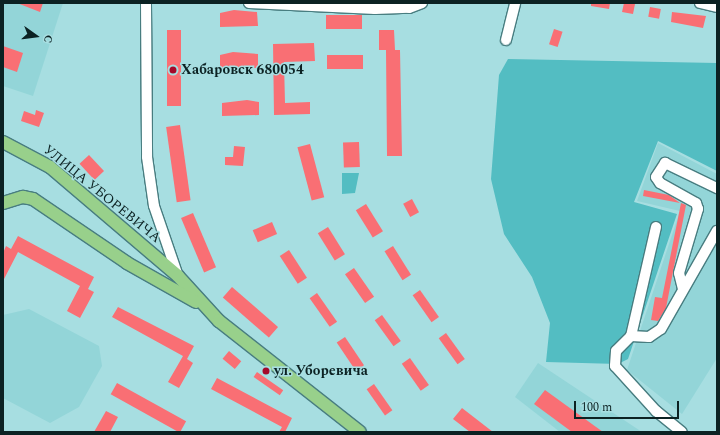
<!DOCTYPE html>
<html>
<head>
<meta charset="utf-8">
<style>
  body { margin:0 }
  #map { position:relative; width:720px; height:435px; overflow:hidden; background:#a7dee1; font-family:Spectral,serif }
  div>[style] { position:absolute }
  .built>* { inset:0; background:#93d5d8 }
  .green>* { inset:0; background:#53bdc2 }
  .building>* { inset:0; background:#f96f74; transform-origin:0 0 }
  .roads { filter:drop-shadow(1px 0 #487d80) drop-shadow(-1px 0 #487d80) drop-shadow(0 1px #487d80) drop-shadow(0 -1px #487d80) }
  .minor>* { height:10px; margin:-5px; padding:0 5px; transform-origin:5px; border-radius:5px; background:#fff }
  .major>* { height:12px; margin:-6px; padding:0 6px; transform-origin:6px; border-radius:6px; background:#98d08b }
  .dots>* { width:11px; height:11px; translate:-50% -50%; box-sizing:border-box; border:2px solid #a7dee1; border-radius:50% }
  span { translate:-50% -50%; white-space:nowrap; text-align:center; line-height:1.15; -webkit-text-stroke:3px #a7dee1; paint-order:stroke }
  .poi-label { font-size:14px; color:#0c2223; font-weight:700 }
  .left { translate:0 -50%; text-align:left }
  .street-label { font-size:14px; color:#0c2223 }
  .frame { position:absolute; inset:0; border:4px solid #0c2223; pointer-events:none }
  .north { position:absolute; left:16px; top:16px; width:40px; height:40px; -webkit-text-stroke:3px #a7dee1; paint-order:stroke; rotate:104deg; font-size:11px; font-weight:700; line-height:16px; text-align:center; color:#0c2223 }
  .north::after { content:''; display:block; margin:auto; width:14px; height:18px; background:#0c2223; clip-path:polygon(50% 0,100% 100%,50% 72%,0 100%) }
  .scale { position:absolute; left:574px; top:401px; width:105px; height:18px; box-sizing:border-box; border:2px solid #0c2223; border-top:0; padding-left:5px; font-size:12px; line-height:14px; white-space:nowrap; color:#0c2223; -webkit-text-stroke:3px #a7dee1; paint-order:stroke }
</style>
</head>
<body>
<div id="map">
  <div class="built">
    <i style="clip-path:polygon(3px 3px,63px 3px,33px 96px,3px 86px)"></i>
    <i style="clip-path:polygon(658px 143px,717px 174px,717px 358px,682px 414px,627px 370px,680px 211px,637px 201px)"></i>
    <i style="clip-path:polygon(29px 309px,99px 346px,102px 366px,79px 407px,50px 423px,3px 398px,3px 315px)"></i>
    <i style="clip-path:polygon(538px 363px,642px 432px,560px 432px,515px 397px)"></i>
  </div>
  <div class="green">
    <i style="clip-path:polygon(508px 59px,717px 63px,717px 171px,658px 141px,634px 202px,677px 214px,628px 359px,618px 364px,546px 362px,550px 323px,532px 277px,504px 234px,491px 179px,499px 75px)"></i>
    <i style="clip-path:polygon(342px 173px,359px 173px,355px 193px,342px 194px)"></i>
  </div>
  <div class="building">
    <i style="clip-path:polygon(17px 3px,43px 3px,40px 12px)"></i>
    <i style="clip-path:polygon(591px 3px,610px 3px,609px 9px,591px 6px)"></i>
    <i style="clip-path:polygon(624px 3px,635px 4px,633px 14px,622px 12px)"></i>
    <i style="left:650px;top:7px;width:11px;height:10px;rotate:10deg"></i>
    <i style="clip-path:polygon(234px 10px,257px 12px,258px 26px,220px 27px,220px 13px)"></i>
    <i style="clip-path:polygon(672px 12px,706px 16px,703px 28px,671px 22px)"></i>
    <i style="left:326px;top:15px;width:36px;height:14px"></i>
    <i style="left:554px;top:29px;width:9px;height:16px;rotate:18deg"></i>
    <i style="left:167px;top:30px;width:14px;height:76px"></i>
    <i style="clip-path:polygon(379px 30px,394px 30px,395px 50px,400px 50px,402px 156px,387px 156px,386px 50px,379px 50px)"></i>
    <i style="clip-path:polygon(314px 43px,315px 61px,284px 62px,285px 103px,310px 102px,310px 114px,274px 115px,273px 44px)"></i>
    <i style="clip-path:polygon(3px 46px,23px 53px,17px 72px,3px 67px)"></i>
    <i style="clip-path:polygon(233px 52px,258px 54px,258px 68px,220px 68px,220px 55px)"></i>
    <i style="left:363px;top:55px;width:14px;height:36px;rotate:90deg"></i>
    <i style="clip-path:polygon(247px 100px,259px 102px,259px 115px,222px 116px,222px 103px)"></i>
    <i style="clip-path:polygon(36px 110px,44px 113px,39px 127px,21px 121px,24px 111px,35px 115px)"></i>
    <i style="left:180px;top:125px;width:76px;height:14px;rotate:82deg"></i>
    <i style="left:359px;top:142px;width:25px;height:16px;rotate:88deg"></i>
    <i style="left:310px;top:144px;width:55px;height:13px;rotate:75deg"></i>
    <i style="clip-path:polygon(234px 146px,245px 147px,243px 166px,225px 165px,225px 157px,233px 157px)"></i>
    <i style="left:89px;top:155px;width:22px;height:13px;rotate:47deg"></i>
    <i style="clip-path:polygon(644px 190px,669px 195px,680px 203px,643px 196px)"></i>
    <i style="left:412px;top:199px;width:15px;height:10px;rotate:62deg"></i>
    <i style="clip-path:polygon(681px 203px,686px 205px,666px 308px,658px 321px,651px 320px,655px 297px,662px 298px)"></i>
    <i style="left:366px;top:204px;width:32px;height:12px;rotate:58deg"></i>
    <i style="left:193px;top:213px;width:59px;height:13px;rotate:67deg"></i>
    <i style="left:272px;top:222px;width:13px;height:21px;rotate:67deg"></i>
    <i style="left:328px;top:227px;width:32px;height:12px;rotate:58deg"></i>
    <i style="clip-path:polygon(18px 236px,94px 277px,88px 289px,94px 292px,80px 318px,67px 311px,80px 286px,18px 252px,3px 281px,3px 253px,6px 246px,11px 249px)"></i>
    <i style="left:393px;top:246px;width:34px;height:10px;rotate:58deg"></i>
    <i style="left:289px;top:250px;width:33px;height:11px;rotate:57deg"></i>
    <i style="left:354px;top:268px;width:35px;height:11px;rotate:55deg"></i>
    <i style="left:232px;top:287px;width:61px;height:14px;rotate:41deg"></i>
    <i style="left:420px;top:290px;width:33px;height:9px;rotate:55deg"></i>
    <i style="left:317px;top:293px;width:35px;height:9px;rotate:55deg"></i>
    <i style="clip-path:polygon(118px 307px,194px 346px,187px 359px,193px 363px,179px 388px,168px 382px,183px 356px,112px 317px)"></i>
    <i style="left:382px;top:315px;width:32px;height:9px;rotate:54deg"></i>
    <i style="left:446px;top:333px;width:32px;height:9px;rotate:54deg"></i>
    <i style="left:345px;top:337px;width:34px;height:10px;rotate:56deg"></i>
    <i style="left:229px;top:351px;width:16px;height:10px;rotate:40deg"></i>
    <i style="left:410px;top:358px;width:33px;height:10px;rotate:55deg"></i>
    <i style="left:257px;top:372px;width:32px;height:6px;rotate:35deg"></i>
    <i style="clip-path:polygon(217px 378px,292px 418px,285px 432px,279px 432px,282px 427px,211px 389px)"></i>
    <i style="left:117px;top:383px;width:79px;height:13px;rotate:29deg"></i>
    <i style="left:374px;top:384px;width:32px;height:9px;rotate:55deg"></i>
    <i style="clip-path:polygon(545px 390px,603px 432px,572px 432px,534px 404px)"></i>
    <i style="clip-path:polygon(462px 408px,493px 432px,470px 432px,453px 419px)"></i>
    <i style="clip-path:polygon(106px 411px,118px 417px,110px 432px,94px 432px)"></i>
  </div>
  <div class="roads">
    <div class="minor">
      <i style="left:146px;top:3px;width:154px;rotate:89.6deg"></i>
      <i style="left:147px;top:157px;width:49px;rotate:81.9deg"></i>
      <i style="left:154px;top:206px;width:74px;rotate:71.1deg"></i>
      <i style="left:249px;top:3px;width:126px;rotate:2.7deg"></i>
      <i style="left:375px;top:9px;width:34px;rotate:-2deg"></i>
      <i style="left:409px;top:8px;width:14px;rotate:-21deg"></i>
      <i style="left:700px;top:3px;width:17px;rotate:13deg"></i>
      <i style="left:506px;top:40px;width:38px;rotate:-76deg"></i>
      <i style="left:656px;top:227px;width:112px;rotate:102.9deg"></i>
      <i style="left:631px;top:336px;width:21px;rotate:135deg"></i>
      <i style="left:616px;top:351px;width:15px;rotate:94deg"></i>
      <i style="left:615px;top:366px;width:61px;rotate:47.7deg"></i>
      <i style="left:656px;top:411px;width:33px;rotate:39deg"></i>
      <i style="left:683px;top:289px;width:16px;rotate:-104deg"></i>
      <i style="left:679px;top:273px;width:67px;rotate:-73.5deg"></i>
      <i style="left:698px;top:209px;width:6px;rotate:-108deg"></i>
      <i style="left:696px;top:203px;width:41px;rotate:-150.9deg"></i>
      <i style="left:660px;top:183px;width:7px;rotate:-124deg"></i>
      <i style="left:656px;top:177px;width:17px;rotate:-57deg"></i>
      <i style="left:665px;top:163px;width:58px;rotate:25.7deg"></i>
      <i style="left:631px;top:336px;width:18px;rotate:3deg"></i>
      <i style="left:649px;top:337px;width:14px;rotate:-34deg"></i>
      <i style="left:661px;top:329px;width:113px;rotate:-60.3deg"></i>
    </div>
    <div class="major">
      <i style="left:3px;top:142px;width:53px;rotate:28deg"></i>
      <i style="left:50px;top:167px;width:168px;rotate:40.4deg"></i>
      <i style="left:178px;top:276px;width:61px;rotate:47.7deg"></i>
      <i style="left:219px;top:321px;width:179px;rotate:38.2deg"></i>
      <i style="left:3px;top:203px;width:21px;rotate:-17deg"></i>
      <i style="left:23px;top:197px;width:10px;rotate:11deg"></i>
      <i style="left:33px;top:199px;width:114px;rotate:34.2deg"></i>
      <i style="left:127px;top:263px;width:79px;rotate:29.5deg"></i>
    </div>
  </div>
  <div class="dots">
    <i style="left:173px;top:70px;background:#a5092a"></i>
    <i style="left:266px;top:371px;background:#a5092a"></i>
  </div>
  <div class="poi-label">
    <span class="left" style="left:181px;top:70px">Хабаровск 680054</span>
    <span class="left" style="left:274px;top:371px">ул. Уборевича</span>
  </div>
  <div class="street-label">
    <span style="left:102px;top:194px;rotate:39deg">УЛИЦА УБОРЕВИЧА</span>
  </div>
  <div class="frame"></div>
  <div class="north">С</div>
  <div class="scale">100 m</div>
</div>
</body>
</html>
